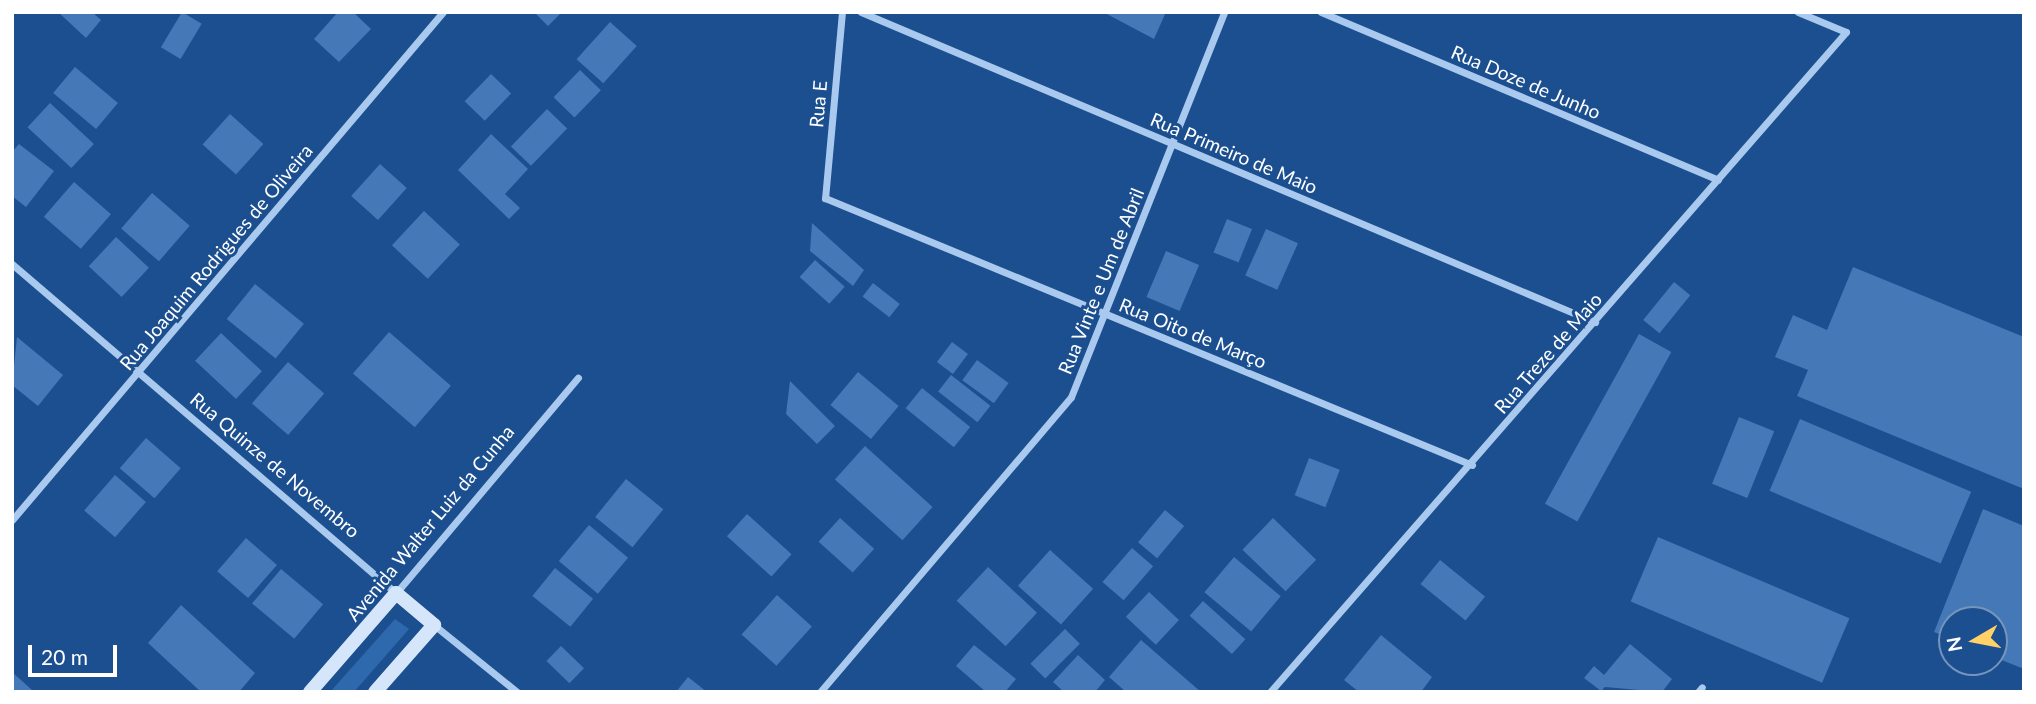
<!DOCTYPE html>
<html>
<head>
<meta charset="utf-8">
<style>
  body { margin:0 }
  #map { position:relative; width:2036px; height:704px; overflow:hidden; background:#1b4f8f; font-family:Lato,sans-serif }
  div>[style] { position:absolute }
  .green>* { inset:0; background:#2e69ad }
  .building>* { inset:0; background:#4478b7; transform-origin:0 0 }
  .street>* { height:7px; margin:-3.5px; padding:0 3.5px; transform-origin:3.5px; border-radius:3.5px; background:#a9c9ee }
  .secondary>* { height:14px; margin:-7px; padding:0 7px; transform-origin:7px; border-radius:7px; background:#d6e6fa }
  span { translate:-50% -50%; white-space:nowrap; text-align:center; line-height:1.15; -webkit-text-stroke:6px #1b4f8f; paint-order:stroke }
  .street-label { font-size:19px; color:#fff }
  .frame { position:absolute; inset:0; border:14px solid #fff; pointer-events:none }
  .north { position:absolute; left:1938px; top:606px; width:70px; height:70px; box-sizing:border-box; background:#1b4f8f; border:2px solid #7695bc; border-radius:50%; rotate:260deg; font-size:19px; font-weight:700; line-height:28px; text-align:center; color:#fff }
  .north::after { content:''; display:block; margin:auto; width:24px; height:32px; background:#ffd166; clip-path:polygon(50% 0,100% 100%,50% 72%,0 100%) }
  .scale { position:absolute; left:28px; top:645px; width:89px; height:32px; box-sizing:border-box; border:4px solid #fff; border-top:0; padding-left:9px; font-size:21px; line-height:24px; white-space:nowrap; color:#fff; -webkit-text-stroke:5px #1b4f8f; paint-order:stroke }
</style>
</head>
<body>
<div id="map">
  <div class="green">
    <i style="clip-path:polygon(395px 619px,409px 629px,354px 692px,330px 692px)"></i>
  </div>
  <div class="building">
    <i style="clip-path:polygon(58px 12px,92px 12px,101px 20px,86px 38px)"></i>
    <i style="left:182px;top:12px;width:23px;height:41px;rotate:31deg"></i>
    <i style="clip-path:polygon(338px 12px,353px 12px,371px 29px,339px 62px,314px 39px)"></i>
    <i style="clip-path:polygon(534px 12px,562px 12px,548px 26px)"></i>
    <i style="clip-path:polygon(1103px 12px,1166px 12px,1154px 39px)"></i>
    <i style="left:610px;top:22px;width:36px;height:50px;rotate:42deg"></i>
    <i style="left:75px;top:67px;width:56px;height:34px;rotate:40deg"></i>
    <i style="left:580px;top:70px;width:29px;height:38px;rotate:44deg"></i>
    <i style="left:491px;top:74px;width:28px;height:38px;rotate:44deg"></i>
    <i style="left:50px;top:103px;width:60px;height:33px;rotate:43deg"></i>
    <i style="left:547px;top:109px;width:28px;height:52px;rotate:44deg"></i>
    <i style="left:230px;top:114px;width:45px;height:41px;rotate:42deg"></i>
    <i style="clip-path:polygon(491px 134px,528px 169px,505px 194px,520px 208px,509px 219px,458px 170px)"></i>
    <i style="clip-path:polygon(19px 144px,54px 171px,26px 207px,12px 196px,12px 152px)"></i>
    <i style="left:380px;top:164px;width:36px;height:43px;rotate:42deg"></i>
    <i style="left:74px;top:182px;width:49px;height:46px;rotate:41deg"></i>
    <i style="left:152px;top:193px;width:50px;height:47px;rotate:41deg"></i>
    <i style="left:424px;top:211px;width:49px;height:47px;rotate:43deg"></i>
    <i style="left:1227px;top:219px;width:27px;height:36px;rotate:22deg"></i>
    <i style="clip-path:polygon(812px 223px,864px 270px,853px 286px,810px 251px)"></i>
    <i style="left:1266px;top:229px;width:35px;height:51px;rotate:24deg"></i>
    <i style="left:116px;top:237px;width:45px;height:40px;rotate:43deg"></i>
    <i style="left:1166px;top:251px;width:36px;height:50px;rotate:23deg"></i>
    <i style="left:815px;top:260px;width:40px;height:23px;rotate:42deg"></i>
    <i style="clip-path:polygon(1853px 267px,2024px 337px,2024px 489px,1797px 396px,1808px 370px,1775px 357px,1793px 315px,1827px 330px)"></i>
    <i style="left:1674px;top:282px;width:21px;height:49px;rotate:39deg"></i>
    <i style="left:873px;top:283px;width:34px;height:17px;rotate:38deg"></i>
    <i style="left:255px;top:284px;width:63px;height:45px;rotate:39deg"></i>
    <i style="left:389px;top:332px;width:82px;height:55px;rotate:41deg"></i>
    <i style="left:221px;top:333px;width:56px;height:38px;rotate:43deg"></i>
    <i style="left:1639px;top:334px;width:37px;height:194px;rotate:29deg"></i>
    <i style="clip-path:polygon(17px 337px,63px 375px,38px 406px,12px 385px)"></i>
    <i style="left:952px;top:342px;width:20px;height:25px;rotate:37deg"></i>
    <i style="left:977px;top:360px;width:39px;height:25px;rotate:36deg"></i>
    <i style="left:288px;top:362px;width:48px;height:55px;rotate:41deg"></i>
    <i style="left:858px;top:372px;width:53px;height:43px;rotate:40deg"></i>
    <i style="left:951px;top:375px;width:50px;height:21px;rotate:38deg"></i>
    <i style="clip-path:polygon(790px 381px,835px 426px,817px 444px,786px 414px)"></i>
    <i style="left:922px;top:388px;width:62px;height:26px;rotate:39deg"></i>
    <i style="left:1739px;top:417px;width:38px;height:72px;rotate:22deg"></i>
    <i style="left:1800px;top:419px;width:186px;height:78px;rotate:23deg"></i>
    <i style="left:146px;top:438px;width:46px;height:40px;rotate:41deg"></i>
    <i style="left:865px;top:446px;width:91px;height:45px;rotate:42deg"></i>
    <i style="left:1309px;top:458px;width:33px;height:40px;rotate:21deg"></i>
    <i style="left:115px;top:475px;width:41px;height:47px;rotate:41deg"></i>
    <i style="left:626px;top:479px;width:48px;height:49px;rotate:39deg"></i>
    <i style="clip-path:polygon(1983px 509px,2024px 526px,2024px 669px,1994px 657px,1994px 620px,1952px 620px,1952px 639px,1934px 632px)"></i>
    <i style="left:1165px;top:510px;width:25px;height:42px;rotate:40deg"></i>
    <i style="left:747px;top:514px;width:60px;height:30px;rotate:42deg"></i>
    <i style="left:840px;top:518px;width:46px;height:32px;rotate:42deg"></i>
    <i style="left:1273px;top:518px;width:60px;height:44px;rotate:44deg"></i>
    <i style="left:589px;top:525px;width:51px;height:47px;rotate:40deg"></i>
    <i style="left:1658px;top:537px;width:208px;height:70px;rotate:23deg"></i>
    <i style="left:246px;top:538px;width:41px;height:44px;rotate:41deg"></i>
    <i style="left:1132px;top:548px;width:28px;height:45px;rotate:41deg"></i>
    <i style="left:1050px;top:550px;width:58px;height:48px;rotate:42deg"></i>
    <i style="left:1234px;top:557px;width:61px;height:46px;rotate:40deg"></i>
    <i style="left:1440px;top:560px;width:58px;height:31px;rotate:39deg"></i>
    <i style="left:988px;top:567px;width:67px;height:46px;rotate:43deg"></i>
    <i style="left:555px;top:568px;width:49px;height:36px;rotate:39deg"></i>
    <i style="left:281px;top:569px;width:55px;height:45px;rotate:40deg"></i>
    <i style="left:1149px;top:592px;width:41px;height:34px;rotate:43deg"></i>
    <i style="left:777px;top:595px;width:47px;height:53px;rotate:42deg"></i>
    <i style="left:1203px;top:601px;width:57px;height:20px;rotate:42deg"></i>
    <i style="clip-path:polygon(181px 605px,255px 673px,239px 692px,201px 692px,148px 643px)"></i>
    <i style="left:1065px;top:629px;width:21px;height:49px;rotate:45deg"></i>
    <i style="clip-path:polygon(1381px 635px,1432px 677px,1421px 692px,1359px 692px,1344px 680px)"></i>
    <i style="clip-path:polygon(1141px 640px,1201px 692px,1126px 692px,1109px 677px)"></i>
    <i style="clip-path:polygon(1630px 644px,1672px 679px,1662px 692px,1605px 687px,1601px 691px,1584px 678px,1594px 666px,1604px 675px)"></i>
    <i style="clip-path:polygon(974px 645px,1016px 679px,1005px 692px,986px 692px,956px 666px)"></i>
    <i style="left:561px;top:646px;width:32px;height:21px;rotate:44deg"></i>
    <i style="clip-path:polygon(1078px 655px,1105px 680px,1095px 692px,1064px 692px,1053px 682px)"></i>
    <i style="clip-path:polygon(12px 672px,32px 690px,31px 692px,12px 692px)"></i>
    <i style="clip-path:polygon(688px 677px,707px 692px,676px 692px)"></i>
  </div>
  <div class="street">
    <i style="left:842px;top:12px;width:187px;rotate:95.2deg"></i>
    <i style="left:825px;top:198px;width:700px;rotate:22.42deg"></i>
    <i style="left:861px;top:12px;width:797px;rotate:22.9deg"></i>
    <i style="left:1321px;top:12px;width:431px;rotate:22.9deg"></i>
    <i style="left:12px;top:264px;width:506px;rotate:40.59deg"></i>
    <i style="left:396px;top:593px;width:282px;rotate:-49.8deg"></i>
    <i style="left:12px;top:520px;width:666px;rotate:-49.69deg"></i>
    <i style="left:434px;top:625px;width:107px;rotate:38.9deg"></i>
    <i style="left:820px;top:692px;width:387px;rotate:-49.6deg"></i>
    <i style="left:1071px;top:397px;width:414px;rotate:-68.3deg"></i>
    <i style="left:1270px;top:692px;width:876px;rotate:-48.89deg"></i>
    <i style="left:1846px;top:32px;width:52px;rotate:-157.4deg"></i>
    <i style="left:1698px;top:692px;width:6px;rotate:-51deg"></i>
  </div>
  <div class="secondary">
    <i style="left:310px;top:692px;width:131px;rotate:-49deg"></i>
    <i style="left:396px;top:593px;width:50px;rotate:40.1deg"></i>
    <i style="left:434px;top:625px;width:89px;rotate:131.4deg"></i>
  </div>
  <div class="street-label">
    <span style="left:1526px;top:82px;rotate:23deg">Rua Doze de Junho</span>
    <span style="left:818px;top:104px;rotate:-85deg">Rua E</span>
    <span style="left:1234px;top:153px;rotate:23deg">Rua Primeiro de Maio</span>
    <span style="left:216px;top:257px;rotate:-50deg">Rua Joaquim Rodrigues de Oliveira</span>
    <span style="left:1101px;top:281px;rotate:-68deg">Rua Vinte e Um de Abril</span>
    <span style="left:1193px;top:333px;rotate:22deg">Rua Oito de Março</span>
    <span style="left:1548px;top:353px;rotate:-49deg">Rua Treze de Maio</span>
    <span style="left:275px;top:465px;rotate:40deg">Rua Quinze de Novembro</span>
    <span style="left:430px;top:523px;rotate:-50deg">Avenida Walter Luiz da Cunha</span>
  </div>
  <div class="frame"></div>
  <div class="north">N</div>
  <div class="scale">20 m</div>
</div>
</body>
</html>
